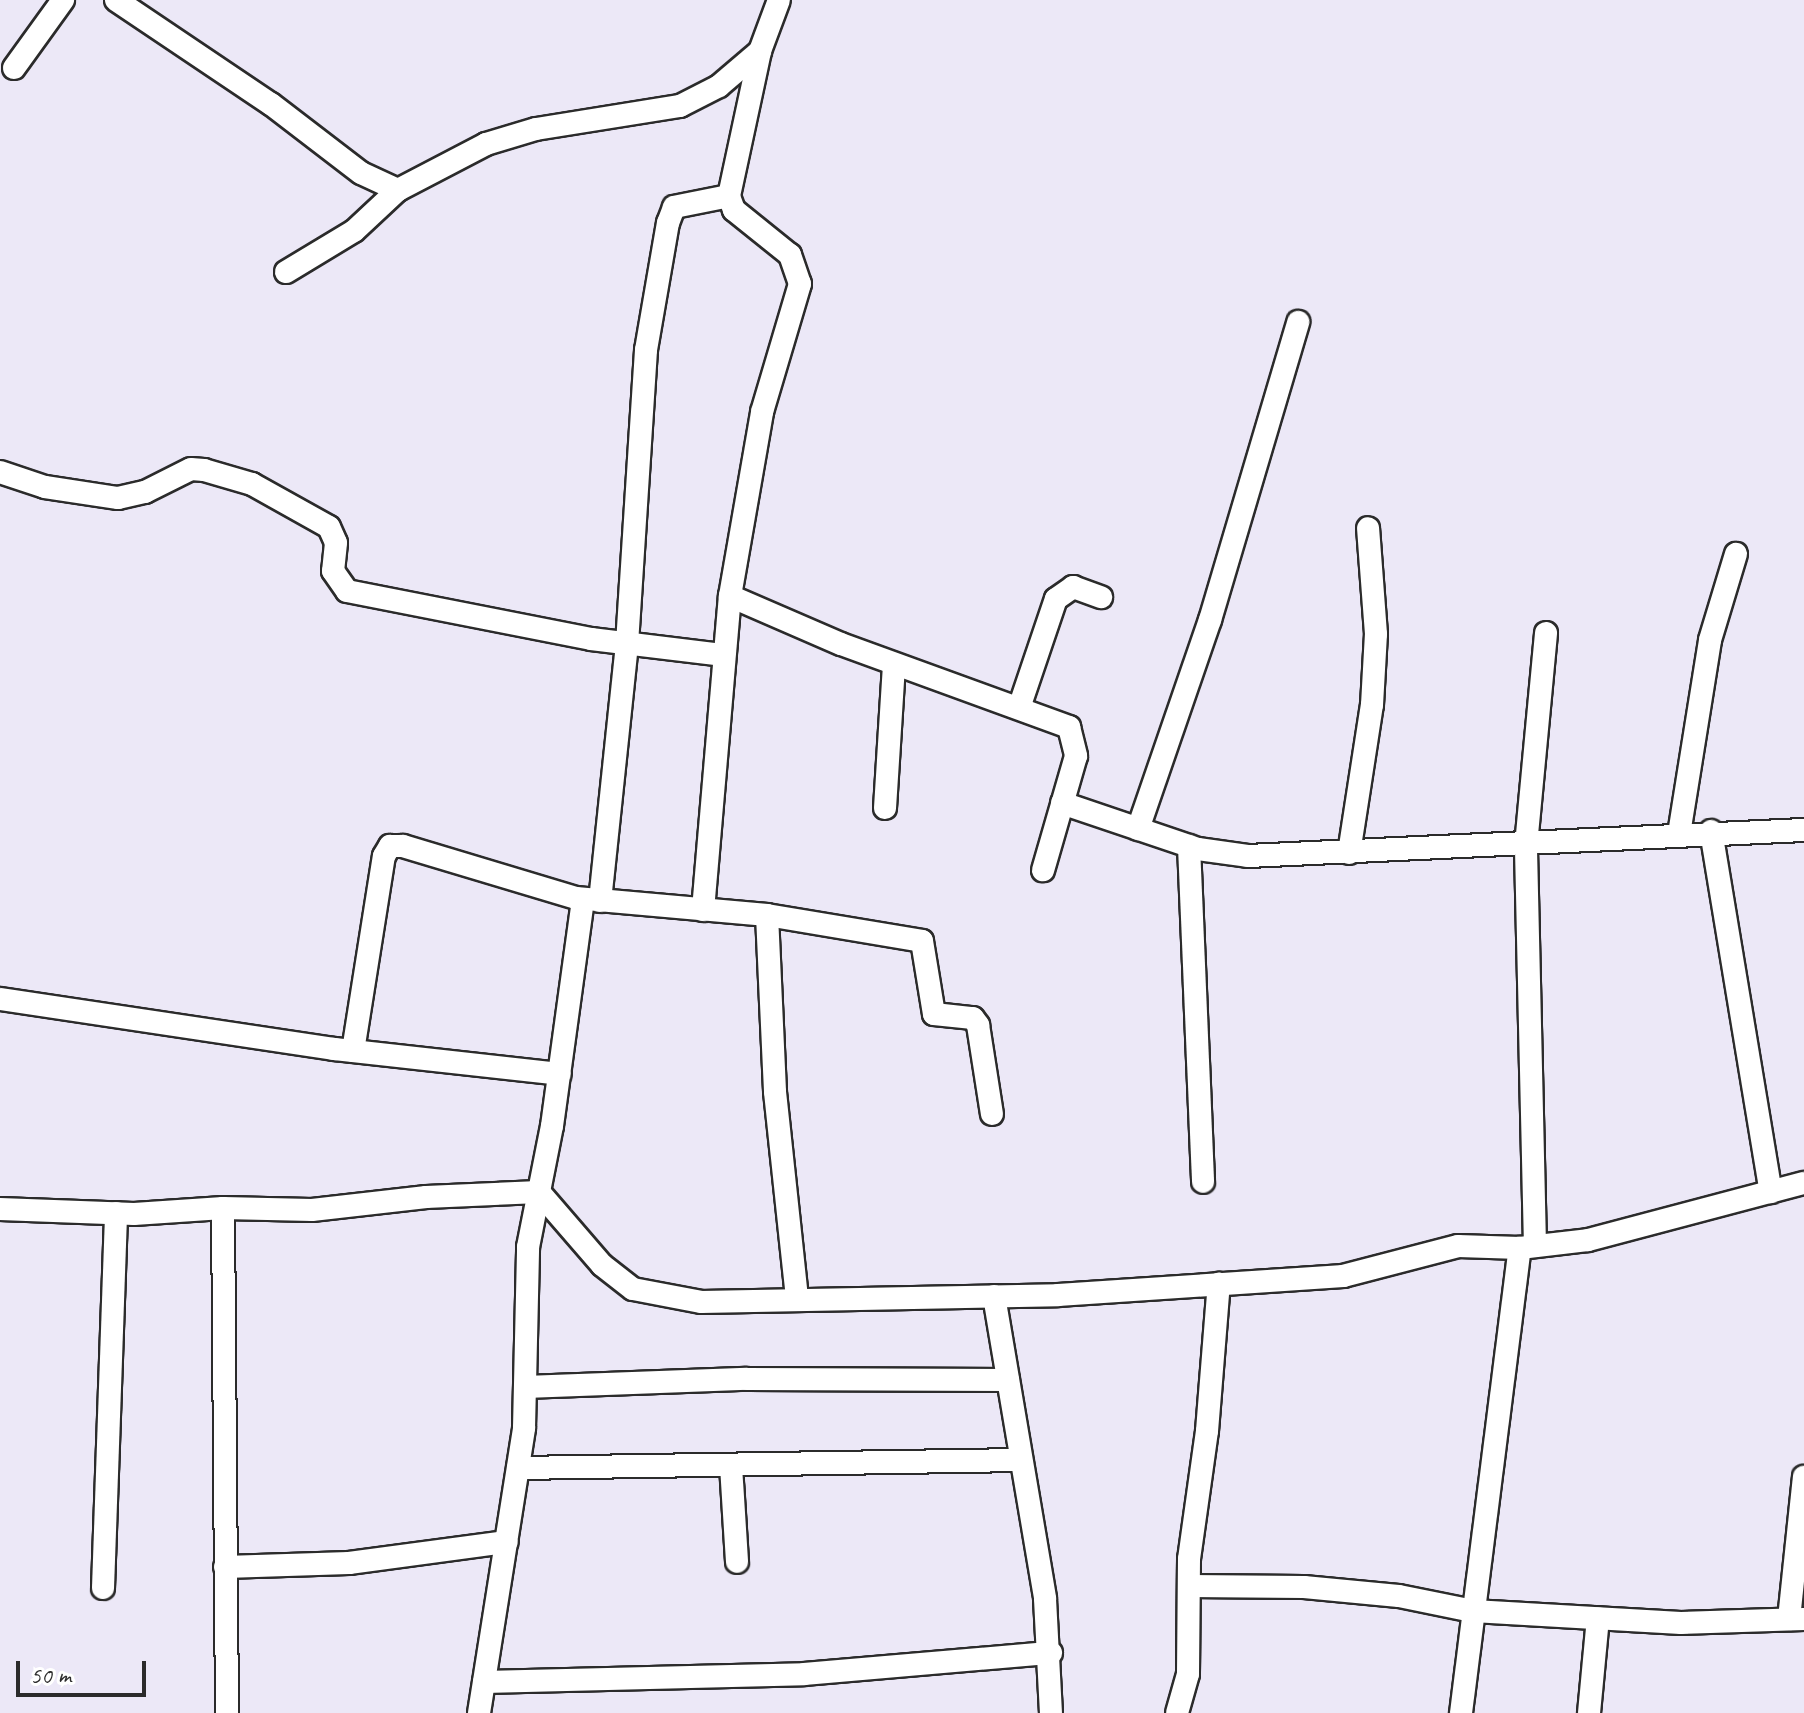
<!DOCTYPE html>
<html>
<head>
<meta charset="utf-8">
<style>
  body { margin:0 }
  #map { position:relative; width:1804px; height:1713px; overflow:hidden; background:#ece8f7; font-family:Caveat,sans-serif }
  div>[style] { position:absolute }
  .roads { filter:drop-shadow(2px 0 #2b2b2b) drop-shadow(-2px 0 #2b2b2b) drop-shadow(0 2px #2b2b2b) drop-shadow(0 -2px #2b2b2b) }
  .minor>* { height:22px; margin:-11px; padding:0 11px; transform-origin:11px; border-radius:11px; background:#fff }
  span { translate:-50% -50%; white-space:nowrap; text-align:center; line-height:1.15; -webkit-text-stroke:8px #fff; paint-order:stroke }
  .scale { position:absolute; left:16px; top:1661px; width:130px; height:36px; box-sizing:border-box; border:4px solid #2b2b2b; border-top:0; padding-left:10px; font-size:24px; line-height:28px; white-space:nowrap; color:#2b2b2b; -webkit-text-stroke:6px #fff; paint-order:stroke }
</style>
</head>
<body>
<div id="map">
  <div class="roads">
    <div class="minor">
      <i style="left:116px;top:0;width:187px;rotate:33.9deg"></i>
      <i style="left:271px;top:104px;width:113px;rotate:37.5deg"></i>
      <i style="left:361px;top:173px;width:41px;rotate:24.7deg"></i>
      <i style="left:398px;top:190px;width:99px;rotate:-27.6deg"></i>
      <i style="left:486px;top:144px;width:52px;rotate:-16.7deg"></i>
      <i style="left:536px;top:129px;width:146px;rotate:-9.1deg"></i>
      <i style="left:680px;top:106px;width:44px;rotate:-27.1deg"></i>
      <i style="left:719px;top:86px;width:54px;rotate:-40.5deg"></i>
      <i style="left:14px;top:68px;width:84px;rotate:-54.2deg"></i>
      <i style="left:286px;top:272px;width:79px;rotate:-31.1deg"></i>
      <i style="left:354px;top:231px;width:60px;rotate:-43deg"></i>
      <i style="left:0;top:472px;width:47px;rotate:18.4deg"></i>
      <i style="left:45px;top:487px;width:74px;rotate:8.6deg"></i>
      <i style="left:118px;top:498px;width:28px;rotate:-13deg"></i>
      <i style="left:145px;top:492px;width:51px;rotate:-26.6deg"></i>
      <i style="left:191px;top:469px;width:13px;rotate:4deg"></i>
      <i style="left:204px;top:470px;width:50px;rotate:16.3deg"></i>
      <i style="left:252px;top:484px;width:88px;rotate:29.2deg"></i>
      <i style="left:329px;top:527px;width:17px;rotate:66deg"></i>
      <i style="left:336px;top:543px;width:28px;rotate:96deg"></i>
      <i style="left:333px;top:571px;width:24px;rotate:55deg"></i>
      <i style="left:347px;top:591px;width:249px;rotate:11.1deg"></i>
      <i style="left:591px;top:639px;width:134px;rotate:6.9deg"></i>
      <i style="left:730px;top:596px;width:121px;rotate:23.4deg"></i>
      <i style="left:841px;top:644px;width:243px;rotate:20deg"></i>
      <i style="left:1069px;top:727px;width:30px;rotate:76deg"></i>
      <i style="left:1076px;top:756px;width:119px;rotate:106.1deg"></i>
      <i style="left:1019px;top:708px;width:115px;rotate:-71.3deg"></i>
      <i style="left:1056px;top:599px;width:21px;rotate:-35deg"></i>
      <i style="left:1073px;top:587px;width:30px;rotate:20deg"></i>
      <i style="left:1062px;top:803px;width:144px;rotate:18.7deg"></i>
      <i style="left:1198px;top:849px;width:50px;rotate:8deg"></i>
      <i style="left:1248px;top:856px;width:557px;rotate:-2.68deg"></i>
      <i style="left:885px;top:808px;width:144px;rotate:-86.4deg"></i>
      <i style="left:1138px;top:829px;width:221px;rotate:-71deg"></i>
      <i style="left:1210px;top:620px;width:311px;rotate:-73.5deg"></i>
      <i style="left:1711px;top:831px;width:366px;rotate:80.6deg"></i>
      <i style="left:1679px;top:834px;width:196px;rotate:-80.9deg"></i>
      <i style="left:1710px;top:640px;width:90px;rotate:-73.2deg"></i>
      <i style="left:1189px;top:846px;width:336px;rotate:87.6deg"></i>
      <i style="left:1349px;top:853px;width:150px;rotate:-81.2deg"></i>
      <i style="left:1372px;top:705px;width:71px;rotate:-86.8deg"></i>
      <i style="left:1376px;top:634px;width:106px;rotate:-94.3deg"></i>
      <i style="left:600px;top:901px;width:258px;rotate:-84deg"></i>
      <i style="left:627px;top:644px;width:295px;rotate:-86.3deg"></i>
      <i style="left:646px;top:350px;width:129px;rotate:-80.2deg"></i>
      <i style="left:668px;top:223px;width:17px;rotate:-69deg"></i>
      <i style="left:674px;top:207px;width:56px;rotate:-11.3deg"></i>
      <i style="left:703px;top:910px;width:315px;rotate:-85.1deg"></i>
      <i style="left:730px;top:596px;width:187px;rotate:-80.1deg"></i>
      <i style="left:762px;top:412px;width:134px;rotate:-73.5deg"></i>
      <i style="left:800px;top:284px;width:31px;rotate:-109deg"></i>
      <i style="left:790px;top:255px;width:72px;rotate:-141.2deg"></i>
      <i style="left:734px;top:210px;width:15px;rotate:-110deg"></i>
      <i style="left:729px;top:196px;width:148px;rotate:-77.9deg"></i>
      <i style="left:760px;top:51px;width:54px;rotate:-69.6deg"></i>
      <i style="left:767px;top:915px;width:177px;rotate:87.4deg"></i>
      <i style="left:775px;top:1092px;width:207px;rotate:83.9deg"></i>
      <i style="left:0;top:999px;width:338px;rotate:8.5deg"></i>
      <i style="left:334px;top:1049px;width:227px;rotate:6.3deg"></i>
      <i style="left:353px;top:1051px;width:197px;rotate:-81deg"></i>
      <i style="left:384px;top:856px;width:12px;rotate:-59deg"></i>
      <i style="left:390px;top:846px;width:13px"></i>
      <i style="left:403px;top:846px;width:181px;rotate:16.7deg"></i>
      <i style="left:576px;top:898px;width:192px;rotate:5.1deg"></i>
      <i style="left:767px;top:915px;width:157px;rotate:9.5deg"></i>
      <i style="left:922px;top:941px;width:74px;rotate:80.7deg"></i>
      <i style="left:934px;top:1014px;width:39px;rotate:6deg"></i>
      <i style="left:973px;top:1018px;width:9px;rotate:54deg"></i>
      <i style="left:978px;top:1025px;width:90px;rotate:81.1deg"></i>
      <i style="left:223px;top:1208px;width:505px;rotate:89.55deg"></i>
      <i style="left:0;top:1209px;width:134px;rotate:2.1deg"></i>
      <i style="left:134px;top:1214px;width:89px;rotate:-3.9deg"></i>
      <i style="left:223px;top:1208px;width:89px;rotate:1.3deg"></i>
      <i style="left:312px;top:1210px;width:115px;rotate:-6.5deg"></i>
      <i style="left:426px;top:1197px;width:113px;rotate:-2.5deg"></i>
      <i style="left:539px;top:1192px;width:96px;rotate:49.2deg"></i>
      <i style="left:602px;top:1265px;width:39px;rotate:38deg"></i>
      <i style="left:633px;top:1289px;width:69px;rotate:10.8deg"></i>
      <i style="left:701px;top:1302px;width:357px;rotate:-1.1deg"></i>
      <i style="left:1058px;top:1295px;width:286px;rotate:-3.8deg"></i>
      <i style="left:1343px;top:1276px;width:119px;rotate:-14.6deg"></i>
      <i style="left:1458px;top:1246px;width:62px;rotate:1.8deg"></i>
      <i style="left:1520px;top:1248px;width:68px;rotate:-6.7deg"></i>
      <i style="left:1588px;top:1240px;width:223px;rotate:-14.8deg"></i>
      <i style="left:1535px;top:1246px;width:401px;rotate:-91.3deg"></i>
      <i style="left:1526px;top:845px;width:213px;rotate:-84.6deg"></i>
      <i style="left:994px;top:1296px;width:307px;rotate:80.4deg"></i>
      <i style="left:1045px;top:1599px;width:114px;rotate:87deg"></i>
      <i style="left:525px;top:1387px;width:222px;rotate:-2.1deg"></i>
      <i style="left:747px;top:1379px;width:261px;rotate:0.2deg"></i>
      <i style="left:731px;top:1466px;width:96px;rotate:86.4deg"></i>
      <i style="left:518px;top:1468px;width:502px;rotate:-0.91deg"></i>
      <i style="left:225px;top:1567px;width:124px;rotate:-1.8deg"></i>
      <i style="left:349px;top:1563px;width:159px;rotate:-7.6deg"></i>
      <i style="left:1189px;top:1586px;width:115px;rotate:0.5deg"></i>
      <i style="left:1304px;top:1587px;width:95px;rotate:5.4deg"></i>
      <i style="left:1399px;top:1596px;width:76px;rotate:11.5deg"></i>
      <i style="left:1473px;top:1611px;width:208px;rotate:3.3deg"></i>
      <i style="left:1681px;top:1623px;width:123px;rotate:-1.9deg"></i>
      <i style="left:103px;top:1588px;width:375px;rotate:-88deg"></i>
      <i style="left:1789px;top:1619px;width:143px;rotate:-84deg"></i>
      <i style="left:484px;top:1682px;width:320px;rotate:-1.4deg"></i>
      <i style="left:804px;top:1674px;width:248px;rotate:-4.9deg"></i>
      <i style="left:479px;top:1713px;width:289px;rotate:-81deg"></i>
      <i style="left:524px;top:1428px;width:181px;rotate:-88.7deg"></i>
      <i style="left:528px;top:1247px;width:123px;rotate:-78.8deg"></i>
      <i style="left:552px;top:1126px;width:229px;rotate:-82.2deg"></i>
      <i style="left:1177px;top:1713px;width:41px;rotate:-74.2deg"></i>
      <i style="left:1188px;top:1674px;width:115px;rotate:-89.5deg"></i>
      <i style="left:1189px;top:1559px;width:129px;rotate:-82deg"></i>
      <i style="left:1207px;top:1431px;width:148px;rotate:-85.4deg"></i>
      <i style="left:1461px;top:1713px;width:469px;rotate:-82.8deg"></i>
      <i style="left:1589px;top:1713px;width:95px;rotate:-84.6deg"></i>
    </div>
  </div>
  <div class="scale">50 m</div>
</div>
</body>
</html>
